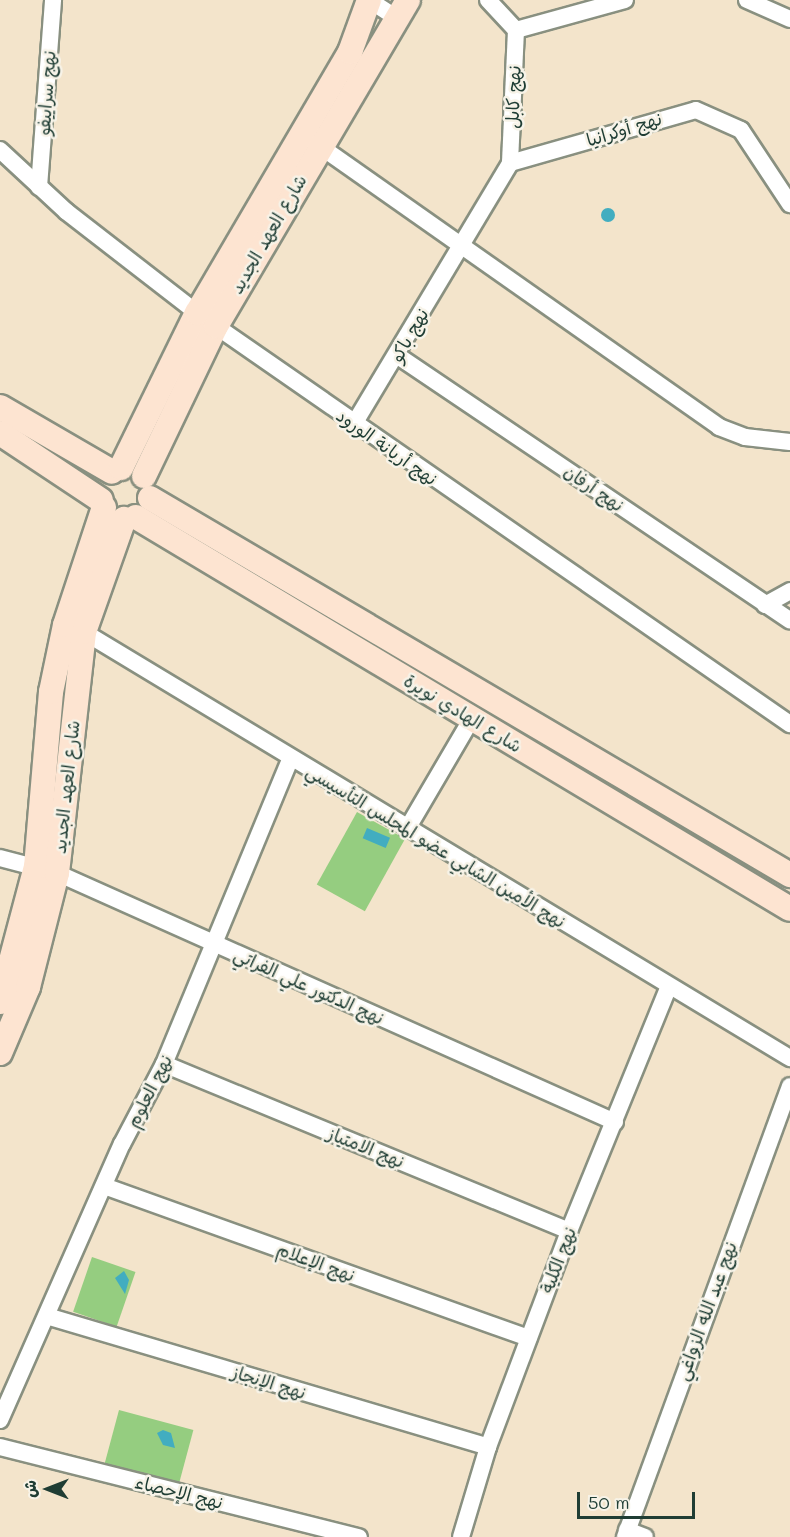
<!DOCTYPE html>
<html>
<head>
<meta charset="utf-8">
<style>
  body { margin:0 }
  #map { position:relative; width:790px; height:1537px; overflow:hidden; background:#f3e4cb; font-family:Mali,"Playpen Sans Arabic",sans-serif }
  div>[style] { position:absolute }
  .green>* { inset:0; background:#95cd80; transform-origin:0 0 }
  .water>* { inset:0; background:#42adc0; transform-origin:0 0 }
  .round { border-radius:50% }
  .roads { filter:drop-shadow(2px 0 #899080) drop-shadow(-2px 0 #899080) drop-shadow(0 2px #899080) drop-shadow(0 -2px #899080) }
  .street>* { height:16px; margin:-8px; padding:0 8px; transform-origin:8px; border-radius:8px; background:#fff }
  .secondary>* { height:24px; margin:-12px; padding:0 12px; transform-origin:12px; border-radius:12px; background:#fde4d1 }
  span { translate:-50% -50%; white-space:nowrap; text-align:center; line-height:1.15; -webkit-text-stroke:5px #f7f3e8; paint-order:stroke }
  .street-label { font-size:18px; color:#1f3d34 }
  .north { position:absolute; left:18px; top:1459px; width:60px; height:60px; -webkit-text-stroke:4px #f7f3e8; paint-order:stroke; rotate:270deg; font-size:16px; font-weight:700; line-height:24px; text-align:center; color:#1f3d34 }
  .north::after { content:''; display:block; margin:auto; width:21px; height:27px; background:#1f3d34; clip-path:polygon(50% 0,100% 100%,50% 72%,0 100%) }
  .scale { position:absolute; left:577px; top:1492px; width:118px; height:27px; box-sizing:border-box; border:3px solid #1f3d34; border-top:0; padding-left:8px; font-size:18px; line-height:21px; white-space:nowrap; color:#1f3d34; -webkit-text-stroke:4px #f7f3e8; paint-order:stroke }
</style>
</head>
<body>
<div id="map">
  <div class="green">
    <i style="left:357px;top:812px;width:55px;height:83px;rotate:29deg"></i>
    <i style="left:92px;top:1257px;width:46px;height:58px;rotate:19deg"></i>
    <i style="left:119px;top:1410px;width:77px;height:59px;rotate:15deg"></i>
  </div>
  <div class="water">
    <i class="round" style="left:601px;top:208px;width:14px;height:14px"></i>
    <i style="left:367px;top:828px;width:25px;height:11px;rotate:23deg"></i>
    <i style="clip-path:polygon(124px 1271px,129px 1280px,125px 1294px,115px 1278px)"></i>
    <i style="clip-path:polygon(163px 1430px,171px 1433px,175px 1448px,163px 1445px,157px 1433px)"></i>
  </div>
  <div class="roads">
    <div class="street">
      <i style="left:369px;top:0;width:33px;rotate:33deg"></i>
      <i style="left:488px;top:0;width:41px;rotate:47deg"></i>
      <i style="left:516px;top:30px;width:133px;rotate:92.6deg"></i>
      <i style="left:747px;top:0;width:47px;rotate:23.8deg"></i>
      <i style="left:516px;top:30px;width:113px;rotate:-15.4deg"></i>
      <i style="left:314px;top:142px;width:495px;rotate:35.1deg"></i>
      <i style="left:719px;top:427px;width:28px;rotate:21deg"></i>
      <i style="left:745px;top:437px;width:45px;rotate:6.3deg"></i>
      <i style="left:0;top:150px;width:91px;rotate:42.8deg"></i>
      <i style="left:67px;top:212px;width:165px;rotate:37.8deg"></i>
      <i style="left:197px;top:313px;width:722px;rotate:34.73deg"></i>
      <i style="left:39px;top:187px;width:188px;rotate:-85.7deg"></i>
      <i style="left:398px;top:356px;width:473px;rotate:34deg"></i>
      <i style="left:354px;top:424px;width:304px;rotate:-59.1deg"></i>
      <i style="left:510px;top:163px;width:193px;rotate:-15.9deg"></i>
      <i style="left:696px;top:110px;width:49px;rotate:24deg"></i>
      <i style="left:741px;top:130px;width:89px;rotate:56.5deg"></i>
      <i style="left:765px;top:605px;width:29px;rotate:-29deg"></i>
      <i style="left:84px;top:632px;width:825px;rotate:31.11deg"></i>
      <i style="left:407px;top:829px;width:129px;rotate:-59.6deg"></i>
      <i style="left:0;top:858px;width:59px;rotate:14.7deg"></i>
      <i style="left:57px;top:873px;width:611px;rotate:24.05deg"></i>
      <i style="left:164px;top:1064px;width:438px;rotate:22.4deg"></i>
      <i style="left:104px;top:1186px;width:451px;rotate:19.7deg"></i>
      <i style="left:50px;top:1317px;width:457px;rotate:16.5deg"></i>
      <i style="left:0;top:1420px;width:302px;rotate:-66.2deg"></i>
      <i style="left:122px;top:1144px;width:90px;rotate:-62.3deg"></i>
      <i style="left:164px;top:1064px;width:331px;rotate:-67.5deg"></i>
      <i style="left:0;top:1447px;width:370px;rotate:14.1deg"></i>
      <i style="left:627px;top:1530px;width:19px;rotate:21deg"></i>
      <i style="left:461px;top:1537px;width:94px;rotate:-73.3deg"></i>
      <i style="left:488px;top:1447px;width:231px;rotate:-69.4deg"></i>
      <i style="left:569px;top:1231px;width:261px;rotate:-67.8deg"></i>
      <i style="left:625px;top:1537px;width:480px;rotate:-69.9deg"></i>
    </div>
    <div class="secondary">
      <i style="left:0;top:407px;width:129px;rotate:30.1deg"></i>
      <i style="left:0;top:433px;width:121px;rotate:33.6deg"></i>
      <i style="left:121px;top:468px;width:173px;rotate:-63.9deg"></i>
      <i style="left:197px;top:313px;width:303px;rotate:-59.6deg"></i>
      <i style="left:350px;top:52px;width:55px;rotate:-69.9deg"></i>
      <i style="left:144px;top:476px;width:166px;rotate:-64.4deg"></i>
      <i style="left:216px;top:326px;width:378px;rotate:-59.5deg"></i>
      <i style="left:150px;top:498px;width:743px;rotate:30.5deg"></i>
      <i style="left:136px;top:517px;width:762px;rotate:30.94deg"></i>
      <i style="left:0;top:1002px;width:140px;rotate:-75.1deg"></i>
      <i style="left:36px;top:867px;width:176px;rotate:-85.1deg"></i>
      <i style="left:51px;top:692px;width:68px;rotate:-78.2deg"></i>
      <i style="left:65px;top:625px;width:124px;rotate:-71.7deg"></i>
      <i style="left:0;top:1053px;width:72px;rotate:-67deg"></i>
      <i style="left:28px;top:987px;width:118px;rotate:-75.7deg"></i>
      <i style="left:57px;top:873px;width:243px;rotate:-83.6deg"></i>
      <i style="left:84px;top:632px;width:120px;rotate:-70.5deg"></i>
    </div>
  </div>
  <div class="street-label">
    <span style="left:46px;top:93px;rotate:-86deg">نهج سراييفو</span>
    <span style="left:513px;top:97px;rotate:-88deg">نهج كابل</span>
    <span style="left:624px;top:129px;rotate:-17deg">نهج أوكرانيا</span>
    <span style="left:268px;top:234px;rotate:-60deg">شارع العهد الجديد</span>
    <span style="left:409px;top:335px;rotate:-60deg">نهج باكو</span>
    <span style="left:387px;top:447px;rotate:35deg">نهج أريانة الورود</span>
    <span style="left:594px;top:488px;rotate:34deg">نهج أرفان</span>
    <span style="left:463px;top:713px;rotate:31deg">شارع الهادي نويرة</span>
    <span style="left:66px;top:787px;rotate:-84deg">شارع العهد الجديد</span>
    <span style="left:436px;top:846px;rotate:31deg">نهج الأمين الشابي عضو المجلس التأسيسي</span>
    <span style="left:309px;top:986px;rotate:24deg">نهج الدكتور علي الفراتي</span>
    <span style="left:149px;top:1091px;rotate:-63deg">نهج العلوم</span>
    <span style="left:366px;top:1147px;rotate:22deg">نهج الامتياز</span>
    <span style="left:558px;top:1260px;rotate:-69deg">نهج الكلية</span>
    <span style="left:316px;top:1262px;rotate:20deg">نهج الإعلام</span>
    <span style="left:706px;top:1311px;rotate:-70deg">نهج عبد الله الزواغي</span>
    <span style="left:269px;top:1382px;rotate:17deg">نهج الإنجاز</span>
    <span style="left:179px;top:1492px;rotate:14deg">نهج الإحصاء</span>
  </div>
  <div class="north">ش</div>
  <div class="scale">50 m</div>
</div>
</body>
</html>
